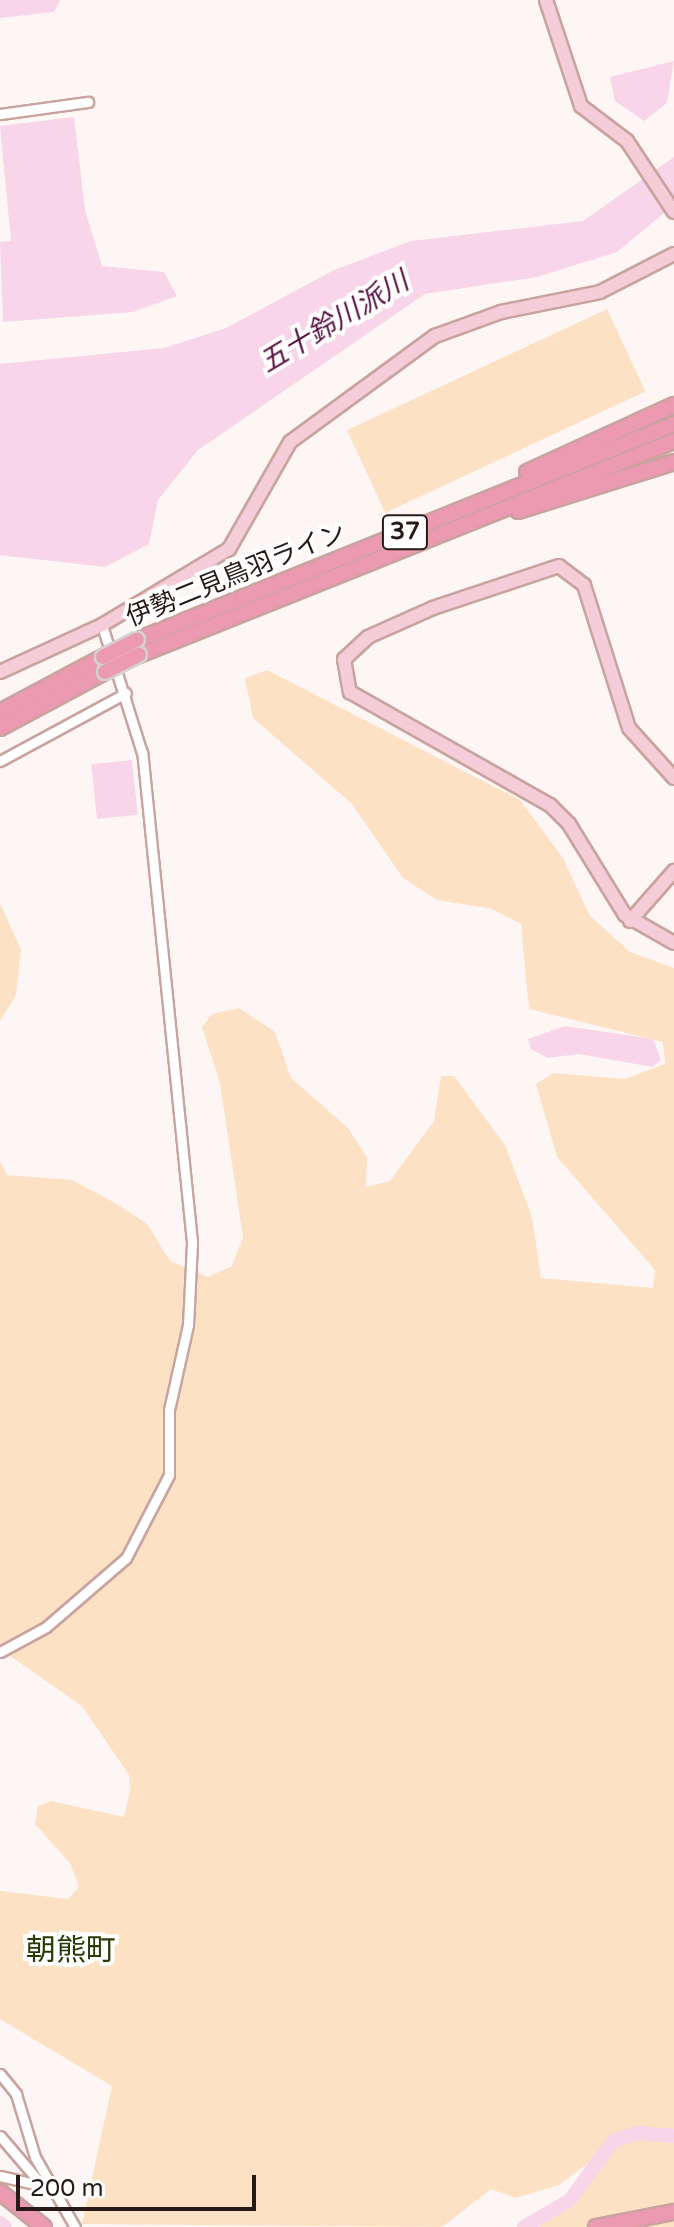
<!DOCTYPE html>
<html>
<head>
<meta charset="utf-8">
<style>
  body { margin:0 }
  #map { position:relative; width:674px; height:2227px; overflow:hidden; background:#fef6f5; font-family:"Varela Round","Noto Sans JP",sans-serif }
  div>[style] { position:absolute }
  .green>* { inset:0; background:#fde1c5; transform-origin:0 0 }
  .water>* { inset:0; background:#f8d5e8; transform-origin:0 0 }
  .river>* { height:14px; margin:-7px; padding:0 7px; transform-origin:7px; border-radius:7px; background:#f8d5e8 }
  .roads { filter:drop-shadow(2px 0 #c9a39f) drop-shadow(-2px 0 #c9a39f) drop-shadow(0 2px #c9a39f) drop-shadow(0 -2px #c9a39f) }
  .street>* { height:9px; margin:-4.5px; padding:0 4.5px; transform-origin:4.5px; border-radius:4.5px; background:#fff }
  .secondary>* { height:12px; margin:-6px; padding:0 6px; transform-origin:6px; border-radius:6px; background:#f5cdd9 }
  .primary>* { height:14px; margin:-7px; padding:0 7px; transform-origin:7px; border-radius:7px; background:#eb9ab2 }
  .bridges { filter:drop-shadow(2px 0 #d4d1d1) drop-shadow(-2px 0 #d4d1d1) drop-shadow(0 2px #d4d1d1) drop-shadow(0 -2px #d4d1d1) }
  .primary-bridge>* { height:14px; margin:-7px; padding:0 7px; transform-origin:7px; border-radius:7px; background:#eb9ab2 }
  span { translate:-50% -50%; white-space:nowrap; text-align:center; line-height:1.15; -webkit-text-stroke:8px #fff; paint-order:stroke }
  .shield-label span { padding:2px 6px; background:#fff; border:2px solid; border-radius:6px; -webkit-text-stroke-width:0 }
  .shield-label { font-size:24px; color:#271918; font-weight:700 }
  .street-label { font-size:26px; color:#271918 }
  .water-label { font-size:28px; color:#560e3e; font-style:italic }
  .quarter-label { font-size:30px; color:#293b04 }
  .scale { position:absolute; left:16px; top:2175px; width:240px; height:36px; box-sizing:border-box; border:4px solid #271918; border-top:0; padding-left:10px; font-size:24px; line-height:28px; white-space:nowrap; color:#271918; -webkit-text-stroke:6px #fff; paint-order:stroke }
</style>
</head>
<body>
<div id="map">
  <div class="green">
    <i style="left:607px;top:309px;width:91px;height:287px;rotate:65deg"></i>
    <i style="clip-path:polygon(267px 670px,520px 800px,563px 858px,590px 916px,630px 952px,674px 968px,674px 2227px,539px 2227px,592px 2182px,605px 2157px,599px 2155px,559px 2185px,516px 2198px,491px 2189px,442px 2227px,82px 2224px,112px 2086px,0 2019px,0 1891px,68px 1899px,79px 1887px,70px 1863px,35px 1824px,38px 1806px,51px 1801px,124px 1817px,130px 1791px,129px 1775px,82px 1706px,0 1649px,0 1161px,7px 1175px,72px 1180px,117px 1204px,147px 1224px,170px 1261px,208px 1277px,232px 1266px,243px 1237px,220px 1083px,202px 1027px,212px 1014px,239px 1008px,275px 1032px,291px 1078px,348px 1128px,367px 1157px,366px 1187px,390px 1181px,434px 1121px,441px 1076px,454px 1076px,505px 1145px,532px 1217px,541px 1278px,653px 1288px,655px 1270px,557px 1157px,536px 1084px,553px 1073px,625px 1079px,665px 1064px,663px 1042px,529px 1009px,521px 924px,492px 909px,437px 900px,403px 878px,352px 804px,253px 718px,245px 678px)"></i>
    <i style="clip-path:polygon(0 903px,21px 950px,16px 995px,0 1021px)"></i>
  </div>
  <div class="water">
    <i style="clip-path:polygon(0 0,60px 0,54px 12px,0 18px)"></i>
    <i style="clip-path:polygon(674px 61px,667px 103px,644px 121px,615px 101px,610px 77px)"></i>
    <i style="clip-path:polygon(74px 117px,85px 210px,102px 266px,164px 272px,177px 296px,133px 312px,3px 322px,0 242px,11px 241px,0 126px)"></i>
    <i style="clip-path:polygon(674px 157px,674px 205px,617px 252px,537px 277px,425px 294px,198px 450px,158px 500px,149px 544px,105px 567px,0 555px,0 364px,164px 348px,226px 328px,334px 270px,411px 241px,583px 221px)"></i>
    <i style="left:132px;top:760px;width:55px;height:41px;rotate:84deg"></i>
    <i style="clip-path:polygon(565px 1026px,653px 1039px,661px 1060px,653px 1067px,579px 1054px,548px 1058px,531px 1049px,528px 1039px)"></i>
  </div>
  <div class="river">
    <i style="left:0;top:2223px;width:6px;rotate:39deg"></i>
    <i style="left:524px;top:2227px;width:53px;rotate:-30.4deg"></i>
    <i style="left:570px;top:2200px;width:73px;rotate:-53.9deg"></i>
    <i style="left:613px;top:2141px;width:26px;rotate:-18deg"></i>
    <i style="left:638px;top:2133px;width:36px;rotate:5deg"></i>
  </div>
  <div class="roads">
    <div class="street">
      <i style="left:0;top:114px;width:89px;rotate:-7.8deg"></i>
      <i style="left:0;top:761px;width:143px;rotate:-28.4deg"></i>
      <i style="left:0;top:1652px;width:52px;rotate:-28.5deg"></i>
      <i style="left:46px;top:1627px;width:106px;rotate:-40.8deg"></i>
      <i style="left:126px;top:1558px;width:93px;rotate:-62.6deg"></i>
      <i style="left:169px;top:1475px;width:65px;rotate:-90deg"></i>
      <i style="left:169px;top:1410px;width:87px;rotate:-77.4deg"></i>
      <i style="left:188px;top:1325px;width:83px;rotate:-87.2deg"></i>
      <i style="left:192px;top:1242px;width:492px;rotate:-95.8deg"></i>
      <i style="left:142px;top:753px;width:134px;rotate:-107.4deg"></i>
      <i style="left:0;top:2074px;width:26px;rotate:51deg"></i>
      <i style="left:16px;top:2094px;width:66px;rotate:73.2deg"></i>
      <i style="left:35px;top:2157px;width:81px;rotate:60.3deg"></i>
      <i style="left:0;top:2136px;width:65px;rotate:49.4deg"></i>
      <i style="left:0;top:2176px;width:44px;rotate:13.1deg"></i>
    </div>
    <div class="secondary">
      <i style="left:546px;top:0;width:112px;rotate:71.7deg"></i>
      <i style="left:581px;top:106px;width:58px;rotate:37.3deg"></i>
      <i style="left:627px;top:141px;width:85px;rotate:56.5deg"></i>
      <i style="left:0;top:672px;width:112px;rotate:-24.7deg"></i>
      <i style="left:102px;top:625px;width:148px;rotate:-30.9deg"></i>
      <i style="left:229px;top:549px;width:123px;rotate:-60.3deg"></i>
      <i style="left:290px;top:442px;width:180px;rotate:-36.2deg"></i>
      <i style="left:435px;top:336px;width:70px;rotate:-20deg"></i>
      <i style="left:501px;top:312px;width:101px;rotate:-11.4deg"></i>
      <i style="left:600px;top:292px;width:83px;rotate:-27.2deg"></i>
      <i style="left:674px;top:778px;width:67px;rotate:-132deg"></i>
      <i style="left:629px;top:728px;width:150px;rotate:-107.5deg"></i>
      <i style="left:584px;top:585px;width:31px;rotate:-143deg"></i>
      <i style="left:559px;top:566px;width:133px;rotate:161.6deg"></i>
      <i style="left:433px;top:608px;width:71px;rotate:156deg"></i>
      <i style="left:368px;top:637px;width:33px;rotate:137deg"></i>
      <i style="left:344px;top:659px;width:34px;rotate:80deg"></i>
      <i style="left:350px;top:692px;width:230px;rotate:29.5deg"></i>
      <i style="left:550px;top:805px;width:27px;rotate:45deg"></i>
      <i style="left:569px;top:824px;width:107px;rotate:58.4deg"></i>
      <i style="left:625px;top:915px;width:56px;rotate:29.7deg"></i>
      <i style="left:630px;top:921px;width:67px;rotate:-48.7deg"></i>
    </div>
    <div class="primary">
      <i style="left:527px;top:472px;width:162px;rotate:-24.5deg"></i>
      <i style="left:518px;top:511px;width:164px;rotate:-17.4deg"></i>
      <i style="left:137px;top:640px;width:579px;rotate:-21.91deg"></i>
      <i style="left:139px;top:655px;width:576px;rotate:-21.8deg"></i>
      <i style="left:0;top:712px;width:117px;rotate:-28.1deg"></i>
      <i style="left:0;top:728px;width:119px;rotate:-28.1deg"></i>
      <i style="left:0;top:2192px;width:56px;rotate:38.5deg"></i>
      <i style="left:596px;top:2227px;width:79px;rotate:-10.9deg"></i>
    </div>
  </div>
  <div class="bridges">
    <div class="primary-bridge">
      <i style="left:103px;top:657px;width:38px;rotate:-27deg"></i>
      <i style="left:105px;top:672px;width:38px;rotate:-27deg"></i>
    </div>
  </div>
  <div class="shield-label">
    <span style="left:405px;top:532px">37</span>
  </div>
  <div class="street-label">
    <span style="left:236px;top:575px;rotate:-22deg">伊勢二見鳥羽ライン</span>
  </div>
  <div class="water-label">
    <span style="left:334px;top:322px;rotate:-31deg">五十鈴川派川</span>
  </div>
  <div class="quarter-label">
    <span style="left:71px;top:1951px">朝熊町</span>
  </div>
  <div class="scale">200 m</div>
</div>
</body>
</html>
